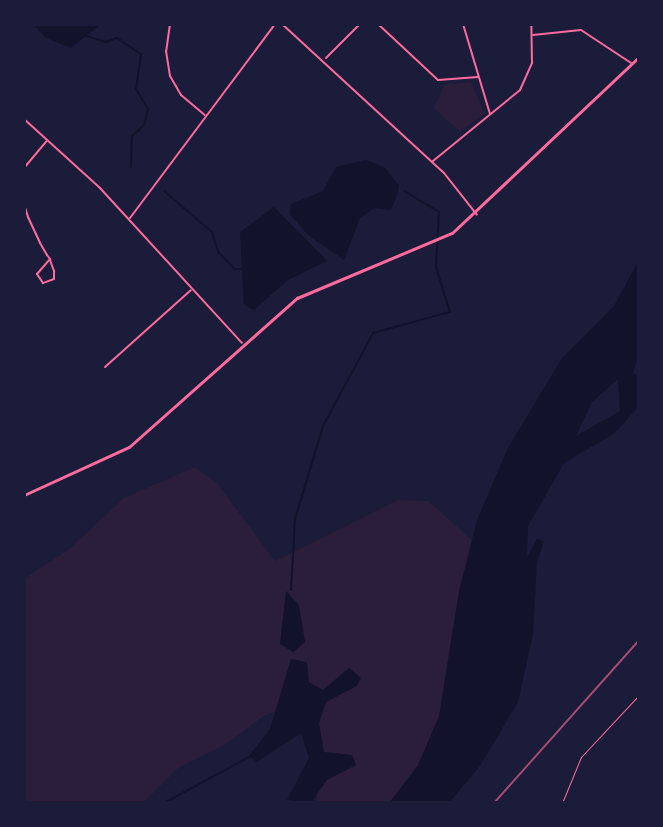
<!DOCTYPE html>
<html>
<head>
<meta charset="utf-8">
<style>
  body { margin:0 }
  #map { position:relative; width:663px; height:827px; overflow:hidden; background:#1b1b3a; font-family:Spectral,serif }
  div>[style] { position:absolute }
  .green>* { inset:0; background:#2a1e3b }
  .water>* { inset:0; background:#12122b }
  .stream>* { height:2px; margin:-1px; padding:0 1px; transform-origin:1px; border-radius:1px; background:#12122b }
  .service>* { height:1px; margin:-0.5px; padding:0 0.5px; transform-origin:0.5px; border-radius:0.5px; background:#ff6b9d }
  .minor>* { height:2px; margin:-1px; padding:0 1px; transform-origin:1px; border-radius:1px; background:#ff6b9d }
  .secondary>* { height:3px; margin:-1.5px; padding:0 1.5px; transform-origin:1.5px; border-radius:1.5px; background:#ff6b9d }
  .rail>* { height:2px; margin:-1px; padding:0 1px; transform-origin:1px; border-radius:1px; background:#a44b75 }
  span { translate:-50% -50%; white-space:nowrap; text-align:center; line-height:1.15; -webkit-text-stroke:7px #1b1b3a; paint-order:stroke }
  .frame { position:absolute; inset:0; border:26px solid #1b1b3a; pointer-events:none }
</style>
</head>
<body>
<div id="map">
  <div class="green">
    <i style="clip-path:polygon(471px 82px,485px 114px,459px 131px,434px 108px,444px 85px)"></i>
    <i style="clip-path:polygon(195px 467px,217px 483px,275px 561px,398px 500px,428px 501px,474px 542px,442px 729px,397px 803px,317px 803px,317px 753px,293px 705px,264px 716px,223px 746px,178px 768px,143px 803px,24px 803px,24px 579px,68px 550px,124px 498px)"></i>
  </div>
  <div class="water">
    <i style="clip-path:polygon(33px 24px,101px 24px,71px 48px,46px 38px)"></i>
    <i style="clip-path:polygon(366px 160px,384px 167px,399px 185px,398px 192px,391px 210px,374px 208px,360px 218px,344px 260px,308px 235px,290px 214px,291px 204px,323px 191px,336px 167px)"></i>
    <i style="clip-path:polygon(274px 207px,327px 261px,288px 280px,254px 310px,244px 305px,240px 232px)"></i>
    <i style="clip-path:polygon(evenodd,639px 260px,639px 354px,633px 373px,639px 376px,639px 406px,615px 433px,564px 463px,528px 526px,527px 557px,537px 539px,544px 541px,537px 562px,533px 634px,518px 702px,480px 766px,449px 803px,389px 803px,418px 765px,439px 716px,459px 591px,477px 520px,508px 448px,562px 358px,614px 306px,639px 260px,618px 379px,620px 411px,576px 436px,592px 402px,618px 379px)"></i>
    <i style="clip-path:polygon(286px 591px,299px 605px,305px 642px,293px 652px,280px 644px)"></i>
    <i style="clip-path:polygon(291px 659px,307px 662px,309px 682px,323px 690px,349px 668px,361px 678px,357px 686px,326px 702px,319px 723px,324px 752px,352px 755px,356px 765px,327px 780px,311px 803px,287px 800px,309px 758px,301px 733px,257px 762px,249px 756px,270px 729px)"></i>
  </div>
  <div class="stream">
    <i style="left:86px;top:36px;width:21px;rotate:17deg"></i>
    <i style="left:106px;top:42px;width:12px;rotate:-20deg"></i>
    <i style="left:117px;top:38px;width:29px;rotate:34deg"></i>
    <i style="left:141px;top:54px;width:35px;rotate:98deg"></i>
    <i style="left:136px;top:89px;width:23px;rotate:59deg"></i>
    <i style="left:148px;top:109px;width:16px;rotate:104deg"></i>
    <i style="left:144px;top:125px;width:16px;rotate:137deg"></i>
    <i style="left:132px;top:136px;width:31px;rotate:92deg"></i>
    <i style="left:164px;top:191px;width:63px;rotate:40.5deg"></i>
    <i style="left:212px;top:232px;width:21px;rotate:73deg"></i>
    <i style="left:218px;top:252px;width:24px;rotate:45deg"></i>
    <i style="left:235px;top:269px;width:7px"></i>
    <i style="left:291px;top:590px;width:71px;rotate:-86.8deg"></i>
    <i style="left:295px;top:519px;width:97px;rotate:-73.2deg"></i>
    <i style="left:323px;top:426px;width:106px;rotate:-61.7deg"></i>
    <i style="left:373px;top:333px;width:80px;rotate:-15.3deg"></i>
    <i style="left:450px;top:312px;width:47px;rotate:-107.3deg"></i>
    <i style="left:436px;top:267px;width:55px;rotate:-86.9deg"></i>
    <i style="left:439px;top:212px;width:41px;rotate:-149deg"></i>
    <i style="left:164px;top:803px;width:99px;rotate:-28.4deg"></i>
  </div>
  <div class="service">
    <i style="left:562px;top:803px;width:50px;rotate:-67.6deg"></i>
    <i style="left:581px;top:757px;width:85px;rotate:-46.9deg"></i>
  </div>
  <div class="minor">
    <i style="left:170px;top:24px;width:27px;rotate:98deg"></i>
    <i style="left:166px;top:51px;width:25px;rotate:81deg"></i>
    <i style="left:170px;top:76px;width:22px;rotate:60deg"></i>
    <i style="left:181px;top:95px;width:31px;rotate:40deg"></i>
    <i style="left:282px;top:24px;width:220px;rotate:42.6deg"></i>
    <i style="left:444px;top:173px;width:53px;rotate:51.8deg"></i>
    <i style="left:378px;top:24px;width:82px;rotate:43deg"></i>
    <i style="left:438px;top:80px;width:40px;rotate:-4.3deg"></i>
    <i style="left:463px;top:24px;width:94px;rotate:73.3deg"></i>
    <i style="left:533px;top:35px;width:48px;rotate:-5.9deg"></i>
    <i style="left:581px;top:30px;width:60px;rotate:33.4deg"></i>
    <i style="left:326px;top:58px;width:48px;rotate:-45deg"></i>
    <i style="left:24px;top:119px;width:103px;rotate:42.2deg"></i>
    <i style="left:100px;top:188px;width:210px;rotate:47.5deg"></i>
    <i style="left:433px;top:161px;width:112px;rotate:-39.2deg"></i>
    <i style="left:520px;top:90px;width:30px;rotate:-66deg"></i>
    <i style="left:532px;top:63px;width:39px;rotate:-91deg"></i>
    <i style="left:24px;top:168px;width:35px;rotate:-50deg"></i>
    <i style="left:24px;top:204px;width:14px;rotate:73deg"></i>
    <i style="left:28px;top:217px;width:29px;rotate:65deg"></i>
    <i style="left:40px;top:243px;width:14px;rotate:60deg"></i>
    <i style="left:47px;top:255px;width:5px;rotate:53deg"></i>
    <i style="left:50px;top:259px;width:4px;rotate:76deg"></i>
    <i style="left:51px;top:263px;width:9px;rotate:69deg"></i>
    <i style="left:54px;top:271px;width:8px;rotate:90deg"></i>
    <i style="left:54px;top:279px;width:12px;rotate:160deg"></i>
    <i style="left:43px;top:283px;width:11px;rotate:-124deg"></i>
    <i style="left:37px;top:274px;width:20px;rotate:-49deg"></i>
    <i style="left:130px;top:218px;width:242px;rotate:-53.2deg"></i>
    <i style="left:105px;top:367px;width:115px;rotate:-41.8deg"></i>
  </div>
  <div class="secondary">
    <i style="left:24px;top:495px;width:115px;rotate:-24.6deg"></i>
    <i style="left:129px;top:447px;width:225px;rotate:-41.6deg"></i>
    <i style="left:297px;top:298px;width:168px;rotate:-22.8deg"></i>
    <i style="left:452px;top:233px;width:257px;rotate:-43.3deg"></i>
  </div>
  <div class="rail">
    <i style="left:494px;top:803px;width:218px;rotate:-48.3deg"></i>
  </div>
  <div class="frame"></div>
</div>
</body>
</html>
